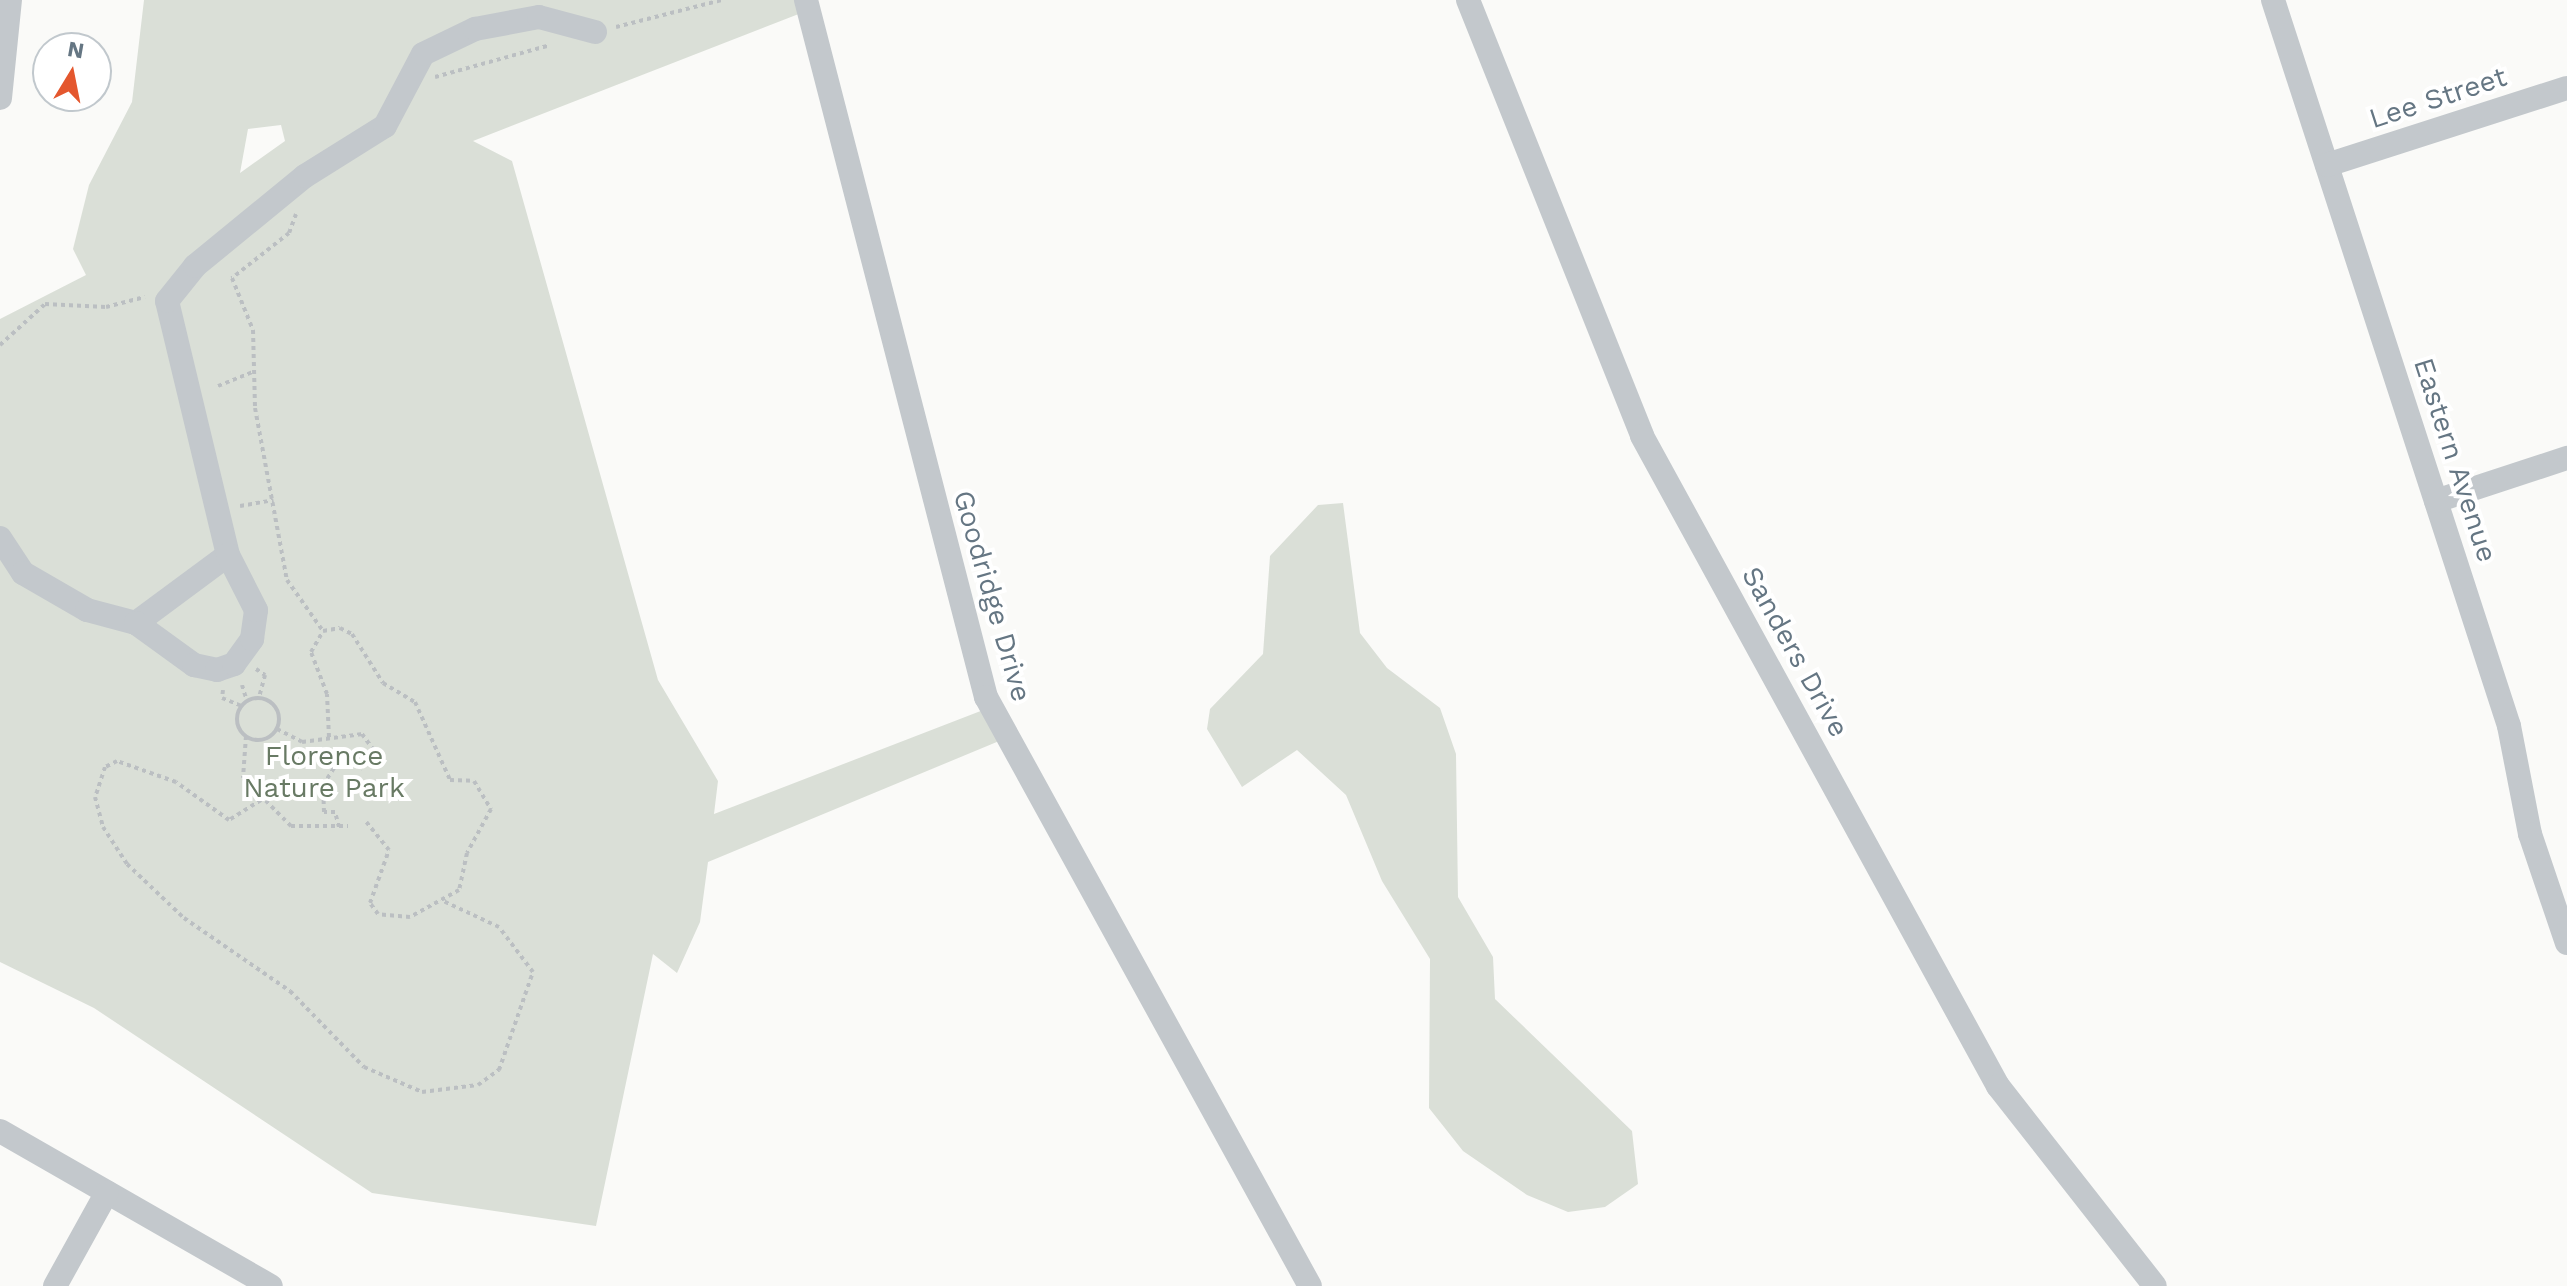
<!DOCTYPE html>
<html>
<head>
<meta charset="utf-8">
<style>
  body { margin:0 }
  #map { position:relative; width:2567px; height:1286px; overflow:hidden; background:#fafaf8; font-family:"Work Sans",sans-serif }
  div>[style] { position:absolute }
  .green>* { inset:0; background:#dadfd7 }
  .path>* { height:4px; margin-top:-2px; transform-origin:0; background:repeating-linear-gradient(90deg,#bbbfc2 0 4px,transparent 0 8px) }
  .path>.ring { margin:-2px; padding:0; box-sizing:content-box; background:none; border:4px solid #bbbfc2; border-radius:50% }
  .minor>* { height:24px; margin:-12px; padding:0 12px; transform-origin:12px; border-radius:12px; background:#c3c8cc }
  span { translate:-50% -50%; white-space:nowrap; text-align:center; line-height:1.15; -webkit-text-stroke:8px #fff; paint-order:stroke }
  .street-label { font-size:28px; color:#657683 }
  .park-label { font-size:28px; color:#687a64 }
  .north { position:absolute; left:32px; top:32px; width:80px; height:80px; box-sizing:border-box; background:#fff; border:2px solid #c1c8cd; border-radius:50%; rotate:10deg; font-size:22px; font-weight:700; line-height:32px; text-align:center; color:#657683 }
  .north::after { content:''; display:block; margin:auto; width:28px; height:36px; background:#e4572e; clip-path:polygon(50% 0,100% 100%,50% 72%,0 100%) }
</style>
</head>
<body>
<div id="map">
  <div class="green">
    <i style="clip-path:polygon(evenodd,144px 0,806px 0,809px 10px,473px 141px,512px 161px,658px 680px,718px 781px,714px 814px,991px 707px,1004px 739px,708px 862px,700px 922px,677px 973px,653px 954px,596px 1226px,372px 1193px,94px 1008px,0 962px,0 319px,86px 275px,73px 249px,89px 185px,132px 102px,144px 0,281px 125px,285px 141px,240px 173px,248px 129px,281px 125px)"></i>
    <i style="clip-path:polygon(1343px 503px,1360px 633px,1387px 668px,1440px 708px,1456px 754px,1458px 897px,1493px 957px,1495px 999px,1632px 1131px,1638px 1184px,1605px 1207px,1568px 1212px,1527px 1195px,1463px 1151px,1429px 1108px,1430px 959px,1382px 881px,1346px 795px,1297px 750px,1242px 787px,1207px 729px,1210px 709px,1263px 654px,1270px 556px,1318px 505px)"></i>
  </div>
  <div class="path">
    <i style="left:616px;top:27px;width:109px;rotate:-14.3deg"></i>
    <i style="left:435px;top:77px;width:119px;rotate:-15.5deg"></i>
    <i style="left:296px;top:214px;width:20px;rotate:110deg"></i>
    <i style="left:289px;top:233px;width:73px;rotate:141.7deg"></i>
    <i style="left:232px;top:278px;width:56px;rotate:68deg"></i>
    <i style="left:253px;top:330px;width:78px;rotate:88.5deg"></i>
    <i style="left:255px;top:408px;width:175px;rotate:79.5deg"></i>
    <i style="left:287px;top:580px;width:62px;rotate:54.8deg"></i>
    <i style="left:0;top:345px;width:61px;rotate:-42.3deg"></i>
    <i style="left:45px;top:304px;width:61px;rotate:2.8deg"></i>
    <i style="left:106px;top:307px;width:40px;rotate:-14.4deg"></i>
    <i style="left:218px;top:386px;width:38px;rotate:-22deg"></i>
    <i style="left:240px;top:506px;width:34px;rotate:-10deg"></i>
    <i style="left:256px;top:669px;width:11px;rotate:34deg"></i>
    <i style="left:265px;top:675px;width:24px;rotate:105deg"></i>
    <i style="left:242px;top:685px;width:17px;rotate:73deg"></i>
    <i style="left:223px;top:690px;width:8px;rotate:97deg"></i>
    <i style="left:222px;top:698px;width:22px;rotate:22deg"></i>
    <i class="ring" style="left:237px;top:698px;width:38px;height:38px"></i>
    <i style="left:277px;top:729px;width:28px;rotate:27deg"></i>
    <i style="left:302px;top:742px;width:61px;rotate:-7.6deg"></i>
    <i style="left:362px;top:734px;width:26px;rotate:54deg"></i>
    <i style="left:246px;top:736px;width:42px;rotate:94.1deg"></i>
    <i style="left:243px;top:778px;width:68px;rotate:45deg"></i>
    <i style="left:291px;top:826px;width:57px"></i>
    <i style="left:329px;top:737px;width:43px;rotate:-92.7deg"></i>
    <i style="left:327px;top:694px;width:45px;rotate:-110.9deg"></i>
    <i style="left:311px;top:652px;width:24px;rotate:-60deg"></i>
    <i style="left:323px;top:631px;width:17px;rotate:-10deg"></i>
    <i style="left:340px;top:628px;width:13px;rotate:27deg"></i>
    <i style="left:352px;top:634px;width:58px;rotate:57.7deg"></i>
    <i style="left:383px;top:683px;width:37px;rotate:31deg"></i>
    <i style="left:415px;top:702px;width:85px;rotate:65.8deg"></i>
    <i style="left:450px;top:780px;width:24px;rotate:2deg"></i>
    <i style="left:474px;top:781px;width:33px;rotate:59deg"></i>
    <i style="left:491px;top:809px;width:50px;rotate:118.6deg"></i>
    <i style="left:467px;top:853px;width:38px;rotate:102deg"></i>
    <i style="left:459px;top:890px;width:56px;rotate:151.1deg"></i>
    <i style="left:410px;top:917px;width:32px;rotate:-175deg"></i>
    <i style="left:378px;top:914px;width:14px;rotate:-126deg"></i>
    <i style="left:370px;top:903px;width:56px;rotate:-70.3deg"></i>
    <i style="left:389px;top:850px;width:36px;rotate:-129deg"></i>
    <i style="left:261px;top:800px;width:38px;rotate:148deg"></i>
    <i style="left:229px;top:820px;width:65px;rotate:-144.4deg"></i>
    <i style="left:176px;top:782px;width:63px;rotate:-160.4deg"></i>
    <i style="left:117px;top:761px;width:13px;rotate:153deg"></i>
    <i style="left:105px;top:767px;width:32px;rotate:108deg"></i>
    <i style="left:95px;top:797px;width:31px;rotate:75deg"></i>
    <i style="left:103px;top:827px;width:44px;rotate:57deg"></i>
    <i style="left:127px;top:864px;width:79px;rotate:43.5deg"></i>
    <i style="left:184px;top:918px;width:129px;rotate:34.6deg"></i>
    <i style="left:290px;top:991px;width:106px;rotate:45.8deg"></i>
    <i style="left:364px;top:1067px;width:63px;rotate:23.3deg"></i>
    <i style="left:422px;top:1092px;width:56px;rotate:-7.1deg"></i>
    <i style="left:478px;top:1085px;width:26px;rotate:-36deg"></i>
    <i style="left:499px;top:1070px;width:104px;rotate:-70.9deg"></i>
    <i style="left:533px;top:972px;width:56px;rotate:-127.1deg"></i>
    <i style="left:499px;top:927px;width:64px;rotate:-155deg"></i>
    <i style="left:339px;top:827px;width:16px;rotate:-105deg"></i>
    <i style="left:335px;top:812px;width:11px;rotate:180deg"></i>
    <i style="left:324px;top:812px;width:27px;rotate:-92deg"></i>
    <i style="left:323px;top:785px;width:35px;rotate:-57deg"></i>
    <i style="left:342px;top:756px;width:24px;rotate:33deg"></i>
  </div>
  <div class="minor">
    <i style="left:806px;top:0;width:720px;rotate:75.52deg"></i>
    <i style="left:986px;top:697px;width:672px;rotate:61.19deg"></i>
    <i style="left:1468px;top:0;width:469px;rotate:68.2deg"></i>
    <i style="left:1642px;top:436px;width:741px;rotate:61.29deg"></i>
    <i style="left:1998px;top:1086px;width:254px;rotate:51.9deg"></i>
    <i style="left:2273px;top:0;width:763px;rotate:71.99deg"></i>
    <i style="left:2509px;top:726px;width:110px;rotate:79deg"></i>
    <i style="left:2530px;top:834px;width:115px;rotate:71.3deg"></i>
    <i style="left:0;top:98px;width:99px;rotate:-84.2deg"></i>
    <i style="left:2327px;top:165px;width:252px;rotate:-17.8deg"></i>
    <i style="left:2436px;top:501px;width:138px;rotate:-18.2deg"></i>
    <i style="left:0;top:538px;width:42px;rotate:56.7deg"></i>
    <i style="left:23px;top:573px;width:74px;rotate:30deg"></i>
    <i style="left:87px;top:610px;width:51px;rotate:14.9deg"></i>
    <i style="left:136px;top:623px;width:114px;rotate:-36.5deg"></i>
    <i style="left:228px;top:555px;width:261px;rotate:-103.5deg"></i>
    <i style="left:167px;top:301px;width:45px;rotate:-51.3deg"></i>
    <i style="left:195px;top:266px;width:142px;rotate:-39.3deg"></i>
    <i style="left:305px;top:176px;width:94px;rotate:-32deg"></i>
    <i style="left:385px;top:126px;width:81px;rotate:-62.2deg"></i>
    <i style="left:423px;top:54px;width:58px;rotate:-25.7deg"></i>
    <i style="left:475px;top:29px;width:65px;rotate:-10.6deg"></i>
    <i style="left:539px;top:17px;width:58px;rotate:15deg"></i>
    <i style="left:136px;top:623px;width:72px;rotate:35.9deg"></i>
    <i style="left:194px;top:665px;width:24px;rotate:12deg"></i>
    <i style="left:217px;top:670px;width:18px;rotate:-19deg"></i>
    <i style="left:234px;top:664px;width:31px;rotate:-54deg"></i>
    <i style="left:252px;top:639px;width:29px;rotate:-82deg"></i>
    <i style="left:256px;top:610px;width:62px;rotate:-117deg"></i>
    <i style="left:0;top:1131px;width:312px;rotate:29.8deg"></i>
    <i style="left:55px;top:1286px;width:107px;rotate:-61deg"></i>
  </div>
  <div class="street-label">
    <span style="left:2438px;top:98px;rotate:-18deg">Lee Street</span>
    <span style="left:2455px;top:460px;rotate:72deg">Eastern Avenue</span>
    <span style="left:992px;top:596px;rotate:74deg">Goodridge Drive</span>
    <span style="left:1795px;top:652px;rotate:61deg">Sanders Drive</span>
  </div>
  <div class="park-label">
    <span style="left:324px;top:772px">Florence<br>Nature Park</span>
  </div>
  <div class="north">N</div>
</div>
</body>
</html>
